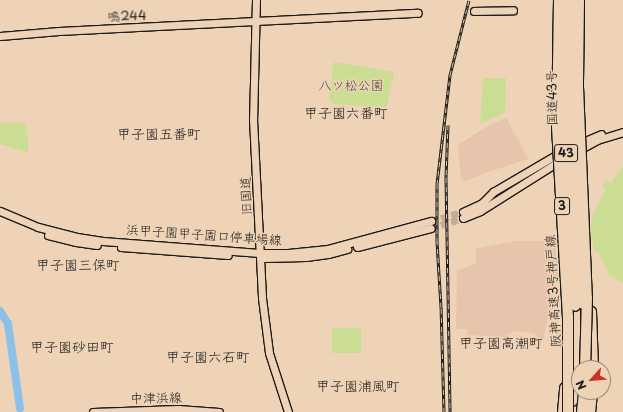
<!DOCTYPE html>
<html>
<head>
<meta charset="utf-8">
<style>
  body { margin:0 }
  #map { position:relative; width:623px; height:412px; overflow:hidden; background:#efd3b6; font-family:"Playpen Sans","Klee One",sans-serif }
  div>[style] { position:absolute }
  .built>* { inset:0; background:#e7c4ac }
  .green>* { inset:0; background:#cadd92; transform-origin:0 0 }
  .river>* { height:8px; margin:-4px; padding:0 4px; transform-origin:4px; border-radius:4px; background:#8bc0e8 }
  .secondary-tunnel>* { height:7px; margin-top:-3.5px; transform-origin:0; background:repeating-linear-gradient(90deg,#c5ae97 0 7px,transparent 0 10.5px) }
  .roads { filter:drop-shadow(1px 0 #1c1c1c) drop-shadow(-1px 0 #1c1c1c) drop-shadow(0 1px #1c1c1c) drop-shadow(0 -1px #1c1c1c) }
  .tertiary>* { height:7px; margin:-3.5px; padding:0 3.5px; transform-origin:3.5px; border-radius:3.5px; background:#efd3b6 }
  .secondary>* { height:7px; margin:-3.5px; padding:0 3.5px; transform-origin:3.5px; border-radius:3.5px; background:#efd3b6 }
  .trunk>* { height:9px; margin:-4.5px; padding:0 4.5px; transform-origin:4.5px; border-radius:4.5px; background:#efd3b6 }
  .motorway>* { height:10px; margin:-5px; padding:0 5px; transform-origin:5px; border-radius:5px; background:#efd3b6 }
  .rail>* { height:3px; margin-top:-1.5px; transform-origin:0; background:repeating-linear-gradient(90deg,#efd3b6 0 4.5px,#1c1c1c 0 9px); box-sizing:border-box; border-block:1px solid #1c1c1c }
  .bridges { filter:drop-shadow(1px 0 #1c1c1c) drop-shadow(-1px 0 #1c1c1c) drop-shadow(0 1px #1c1c1c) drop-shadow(0 -1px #1c1c1c) }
  .trunk-bridge>* { height:9px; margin:-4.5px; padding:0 4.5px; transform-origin:4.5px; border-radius:4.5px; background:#efd3b6 }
  .motorway-bridge>* { height:10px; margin:-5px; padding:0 5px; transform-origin:5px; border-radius:5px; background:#efd3b6 }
  span { translate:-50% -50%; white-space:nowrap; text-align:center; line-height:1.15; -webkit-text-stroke:3px #efd3b6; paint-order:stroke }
  .shield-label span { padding:1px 3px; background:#efd3b6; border:1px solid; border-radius:3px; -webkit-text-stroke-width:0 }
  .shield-label { font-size:12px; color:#1c1c1c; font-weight:700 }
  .street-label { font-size:13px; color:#1c1c1c }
  .park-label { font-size:13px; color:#3f4334 }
  .neighbourhood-label { font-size:14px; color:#1c1c1c }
  .north { position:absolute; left:571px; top:360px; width:40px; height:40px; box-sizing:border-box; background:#efd3b6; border:1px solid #9b8a78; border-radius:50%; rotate:243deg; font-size:11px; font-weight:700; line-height:16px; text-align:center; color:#1c1c1c }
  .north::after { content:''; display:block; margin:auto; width:14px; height:18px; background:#c8321e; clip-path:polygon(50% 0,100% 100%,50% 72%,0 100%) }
</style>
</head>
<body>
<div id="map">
  <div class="built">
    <i style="clip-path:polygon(505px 118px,507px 119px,528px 159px,488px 172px,463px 182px,461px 179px,458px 145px,483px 129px)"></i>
    <i style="clip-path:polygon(514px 241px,555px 241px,559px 281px,555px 283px,543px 340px,540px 340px,534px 333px,513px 331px,505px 337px,467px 335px,467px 329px,456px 329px,457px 270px,476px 264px,476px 249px)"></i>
  </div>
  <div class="green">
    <i style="clip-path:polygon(335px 62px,393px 72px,394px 76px,389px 93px,388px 105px,386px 107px,334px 104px,329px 99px,333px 64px)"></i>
    <i style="clip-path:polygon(483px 78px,506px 78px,505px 112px,480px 124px)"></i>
    <i style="clip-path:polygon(25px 122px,29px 150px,27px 152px,0 144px,0 123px)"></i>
    <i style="clip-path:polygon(623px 167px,623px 283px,613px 276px,610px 277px,598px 251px,595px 252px,592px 246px,594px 245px,590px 229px,594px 212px,606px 189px,603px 186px,606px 180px,610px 183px)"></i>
    <i style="left:332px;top:328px;width:29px;height:25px"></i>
  </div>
  <div class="river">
    <i style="left:0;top:311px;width:15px;rotate:58deg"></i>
    <i style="left:8px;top:324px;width:85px;rotate:81.9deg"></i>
  </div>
  <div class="secondary-tunnel">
    <i style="left:431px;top:221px;width:33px;rotate:-16deg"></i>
    <i style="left:431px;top:228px;width:34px;rotate:-17deg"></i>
  </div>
  <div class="roads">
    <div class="tertiary">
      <i style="left:256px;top:0;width:119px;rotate:91.4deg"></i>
      <i style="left:253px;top:119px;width:179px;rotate:87.1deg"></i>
      <i style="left:262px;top:298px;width:55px;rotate:82.7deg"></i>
      <i style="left:269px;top:353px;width:62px;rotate:72.1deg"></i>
      <i style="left:474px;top:11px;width:39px;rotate:-1deg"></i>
      <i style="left:0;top:36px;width:59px;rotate:-4.8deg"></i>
      <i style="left:59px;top:31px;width:359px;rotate:-2.9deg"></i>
      <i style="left:93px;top:412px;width:85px;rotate:-2deg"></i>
      <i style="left:178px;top:409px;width:41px;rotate:4.2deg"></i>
    </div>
    <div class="secondary">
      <i style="left:578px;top:144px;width:25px;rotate:-23deg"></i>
      <i style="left:579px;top:150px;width:21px;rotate:-29deg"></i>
      <i style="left:597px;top:140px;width:27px;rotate:-17deg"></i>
      <i style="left:0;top:211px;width:41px;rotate:22.8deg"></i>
      <i style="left:38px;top:227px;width:40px;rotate:14.4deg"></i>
      <i style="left:77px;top:237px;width:26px;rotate:9deg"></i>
      <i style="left:103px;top:241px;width:157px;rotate:4.4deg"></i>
      <i style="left:260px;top:253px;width:28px"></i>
      <i style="left:288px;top:253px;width:40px;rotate:-5.7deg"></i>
      <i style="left:328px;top:249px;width:107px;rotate:-15.2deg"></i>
      <i style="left:463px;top:212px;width:21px;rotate:-25deg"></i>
      <i style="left:482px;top:203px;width:16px;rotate:-45deg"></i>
      <i style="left:493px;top:192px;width:79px;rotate:-30.5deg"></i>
      <i style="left:463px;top:218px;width:18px;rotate:-22deg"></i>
      <i style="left:480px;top:211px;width:96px;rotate:-32.2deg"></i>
      <i style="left:48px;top:235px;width:29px;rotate:14deg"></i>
      <i style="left:76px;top:242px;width:21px;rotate:8deg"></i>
      <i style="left:121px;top:247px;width:107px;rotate:4.3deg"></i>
      <i style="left:357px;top:247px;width:76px;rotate:-14.4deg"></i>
      <i style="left:264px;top:258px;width:42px;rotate:-1.4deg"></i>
      <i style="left:306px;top:257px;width:22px;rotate:-8deg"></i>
      <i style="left:328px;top:254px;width:20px;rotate:-15deg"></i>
    </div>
    <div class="trunk">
      <i style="left:591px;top:311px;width:57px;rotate:88deg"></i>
      <i style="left:572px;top:401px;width:53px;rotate:-86.8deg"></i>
      <i style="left:575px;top:348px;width:42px;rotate:-90deg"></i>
      <i style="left:562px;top:412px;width:25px;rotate:-85deg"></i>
      <i style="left:590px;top:412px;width:20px;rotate:-84deg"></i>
    </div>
    <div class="motorway">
      <i style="left:582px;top:412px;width:20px;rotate:-84deg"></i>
    </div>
  </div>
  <div class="rail">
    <i style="left:448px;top:125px;width:53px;rotate:92.2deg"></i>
    <i style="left:446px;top:178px;width:234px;rotate:89deg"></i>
    <i style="left:444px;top:412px;width:105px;rotate:-91.6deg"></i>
    <i style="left:441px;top:307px;width:65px;rotate:-93.5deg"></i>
    <i style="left:437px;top:242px;width:58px;rotate:-90deg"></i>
    <i style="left:437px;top:184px;width:110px;rotate:-83.2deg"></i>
    <i style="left:450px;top:75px;width:77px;rotate:-75.8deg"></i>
  </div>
  <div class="bridges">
    <div class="trunk-bridge">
      <i style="left:566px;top:0;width:111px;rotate:91deg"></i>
      <i style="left:564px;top:111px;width:195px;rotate:86.8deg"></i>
      <i style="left:573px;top:0;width:153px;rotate:90deg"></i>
      <i style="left:573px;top:153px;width:151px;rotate:86.6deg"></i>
    </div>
    <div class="motorway-bridge">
      <i style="left:559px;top:0;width:127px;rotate:90.9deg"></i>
      <i style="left:557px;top:127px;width:190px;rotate:86.7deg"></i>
      <i style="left:568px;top:317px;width:95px;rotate:90deg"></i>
      <i style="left:579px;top:0;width:87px;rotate:90.7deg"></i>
      <i style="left:578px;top:87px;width:211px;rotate:87.6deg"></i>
      <i style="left:587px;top:298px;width:70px;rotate:91.6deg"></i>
    </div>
  </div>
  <div class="shield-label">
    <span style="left:566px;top:153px">43</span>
    <span style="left:562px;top:206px">3</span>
  </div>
  <div class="street-label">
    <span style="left:127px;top:16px;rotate:-2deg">鳴244</span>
    <span style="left:552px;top:98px;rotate:-91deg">国道43号</span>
    <span style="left:246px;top:196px;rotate:-92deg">旧国道</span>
    <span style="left:204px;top:235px;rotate:4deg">浜甲子園甲子園口停車場線</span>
    <span style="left:553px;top:291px;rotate:-93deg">阪神高速3号神戸線</span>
    <span style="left:156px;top:398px;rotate:-1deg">中津浜線</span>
  </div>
  <div class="park-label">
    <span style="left:351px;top:85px">八ツ松公園</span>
  </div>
  <div class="neighbourhood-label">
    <span style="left:346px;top:113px">甲子園六番町</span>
    <span style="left:159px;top:134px">甲子園五番町</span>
    <span style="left:78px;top:265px">甲子園三保町</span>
    <span style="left:501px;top:343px">甲子園高潮町</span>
    <span style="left:72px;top:347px">甲子園砂田町</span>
    <span style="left:208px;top:357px">甲子園六石町</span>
    <span style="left:358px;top:386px">甲子園浦風町</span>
  </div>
  <div class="north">N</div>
</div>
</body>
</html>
